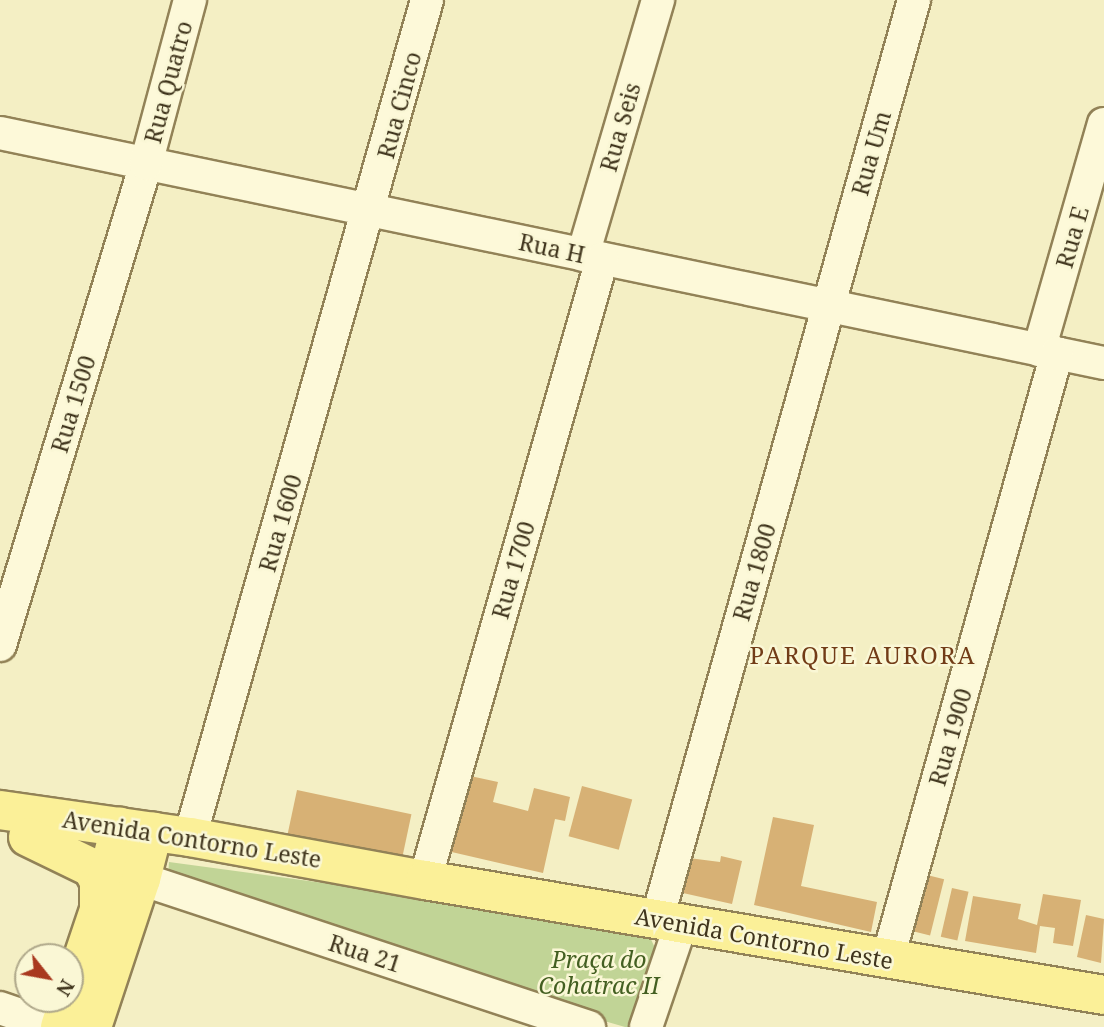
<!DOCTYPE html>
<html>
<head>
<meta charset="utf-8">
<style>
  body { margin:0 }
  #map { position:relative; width:1104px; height:1027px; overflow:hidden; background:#f4efc4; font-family:"Noto Serif",serif }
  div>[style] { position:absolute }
  .green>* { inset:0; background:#c1d496 }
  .building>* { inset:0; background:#d7b175; transform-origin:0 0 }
  .roads { filter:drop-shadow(2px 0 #928257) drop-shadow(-2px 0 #928257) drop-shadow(0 2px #928257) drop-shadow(0 -2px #928257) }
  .minor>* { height:32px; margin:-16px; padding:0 16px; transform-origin:16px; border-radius:16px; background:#fdf9d9 }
  .major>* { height:38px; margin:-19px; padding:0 19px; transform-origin:19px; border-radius:19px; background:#fbf098 }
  span { translate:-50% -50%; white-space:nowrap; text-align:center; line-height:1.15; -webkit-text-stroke:5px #faf7d5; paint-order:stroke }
  .street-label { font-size:23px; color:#40351d }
  .park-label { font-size:23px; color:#435f21; font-style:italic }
  .neighbourhood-label { font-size:24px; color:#723c17; letter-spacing:2px }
  .north { position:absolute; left:14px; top:943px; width:70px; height:70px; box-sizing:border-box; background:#faf7d5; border:2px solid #b0a98b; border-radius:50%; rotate:121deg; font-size:19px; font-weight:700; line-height:28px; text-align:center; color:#40351d }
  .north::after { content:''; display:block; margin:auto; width:24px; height:32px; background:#a9391f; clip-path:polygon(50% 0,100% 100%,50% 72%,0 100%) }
</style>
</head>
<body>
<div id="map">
  <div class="green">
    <i style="clip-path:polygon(169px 862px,411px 895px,648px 933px,655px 948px,629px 1027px,625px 1027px,401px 962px,168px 879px)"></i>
  </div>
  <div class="building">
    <i style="clip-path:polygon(461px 774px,498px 782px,493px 802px,528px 811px,534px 788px,570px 797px,565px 821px,555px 819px,543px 873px,443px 850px)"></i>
    <i style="left:582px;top:786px;width:52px;height:52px;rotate:15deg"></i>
    <i style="left:297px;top:790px;width:117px;height:45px;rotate:12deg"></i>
    <i style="clip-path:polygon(773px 817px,814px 825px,801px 886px,877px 902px,871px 932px,754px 905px)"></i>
    <i style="clip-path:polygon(721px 856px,742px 861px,732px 904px,674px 891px,681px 857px,720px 862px)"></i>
    <i style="left:915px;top:872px;width:30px;height:58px;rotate:14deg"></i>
    <i style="left:952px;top:888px;width:17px;height:50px;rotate:13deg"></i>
    <i style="clip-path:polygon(1043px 894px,1081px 900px,1073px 946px,1053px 943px,1055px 928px,1040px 926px,1036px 953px,965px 941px,973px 896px,1021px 904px,1018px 919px,1037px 925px)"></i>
    <i style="clip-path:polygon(1086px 915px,1104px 919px,1101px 963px,1077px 957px)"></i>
  </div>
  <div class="roads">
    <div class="minor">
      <i style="left:0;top:133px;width:1128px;rotate:11.77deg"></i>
      <i style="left:583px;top:255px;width:266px;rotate:-73.6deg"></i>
      <i style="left:1039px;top:350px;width:235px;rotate:-74deg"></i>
      <i style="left:0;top:645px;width:503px;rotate:-73.12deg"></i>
      <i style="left:146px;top:164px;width:170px;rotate:-75deg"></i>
      <i style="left:190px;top:837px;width:870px;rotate:-74.19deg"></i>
      <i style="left:141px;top:879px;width:472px;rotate:18.3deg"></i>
      <i style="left:425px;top:880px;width:646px;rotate:-74.09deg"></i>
      <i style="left:657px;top:920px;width:955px;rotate:-74.39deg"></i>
      <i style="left:888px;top:958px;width:628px;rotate:-74.39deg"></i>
      <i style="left:0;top:1008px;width:58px;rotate:19.1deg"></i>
      <i style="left:646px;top:1027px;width:109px;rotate:-71.2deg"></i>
    </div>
    <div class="major">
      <i style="left:0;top:810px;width:192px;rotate:8.1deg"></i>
      <i style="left:190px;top:837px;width:239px;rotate:10.4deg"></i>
      <i style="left:425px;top:880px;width:689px;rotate:9.61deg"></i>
      <i style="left:28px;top:837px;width:71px;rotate:25.8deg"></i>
      <i style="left:92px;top:868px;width:15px;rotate:62deg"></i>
      <i style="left:99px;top:881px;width:28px;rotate:90deg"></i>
      <i style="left:70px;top:996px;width:91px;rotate:-71.4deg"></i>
      <i style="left:99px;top:910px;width:86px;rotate:-75.8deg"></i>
      <i style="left:60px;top:1027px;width:29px;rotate:-72deg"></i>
      <i style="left:92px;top:1027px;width:156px;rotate:-71.7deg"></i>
      <i style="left:141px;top:879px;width:49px;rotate:-75.7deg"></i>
    </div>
  </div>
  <div class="street-label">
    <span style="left:168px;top:82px;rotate:-75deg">Rua Quatro</span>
    <span style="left:399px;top:105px;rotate:-75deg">Rua Cinco</span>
    <span style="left:620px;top:127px;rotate:-74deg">Rua Seis</span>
    <span style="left:871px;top:153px;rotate:-74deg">Rua Um</span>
    <span style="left:1072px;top:237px;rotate:-74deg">Rua E</span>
    <span style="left:552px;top:248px;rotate:12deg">Rua H</span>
    <span style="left:73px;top:404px;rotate:-73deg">Rua 1500</span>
    <span style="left:280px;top:523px;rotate:-74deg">Rua 1600</span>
    <span style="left:513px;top:570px;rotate:-74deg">Rua 1700</span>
    <span style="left:754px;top:572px;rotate:-74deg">Rua 1800</span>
    <span style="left:950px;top:737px;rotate:-74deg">Rua 1900</span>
    <span style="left:192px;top:839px;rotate:9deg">Avenida Contorno Leste</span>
    <span style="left:764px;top:938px;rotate:10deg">Avenida Contorno Leste</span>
    <span style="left:365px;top:953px;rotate:18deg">Rua 21</span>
  </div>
  <div class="park-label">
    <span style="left:599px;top:972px">Praça do<br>Cohatrac II</span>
  </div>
  <div class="neighbourhood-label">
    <span style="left:863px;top:655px">PARQUE AURORA</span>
  </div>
  <div class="north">N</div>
</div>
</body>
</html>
